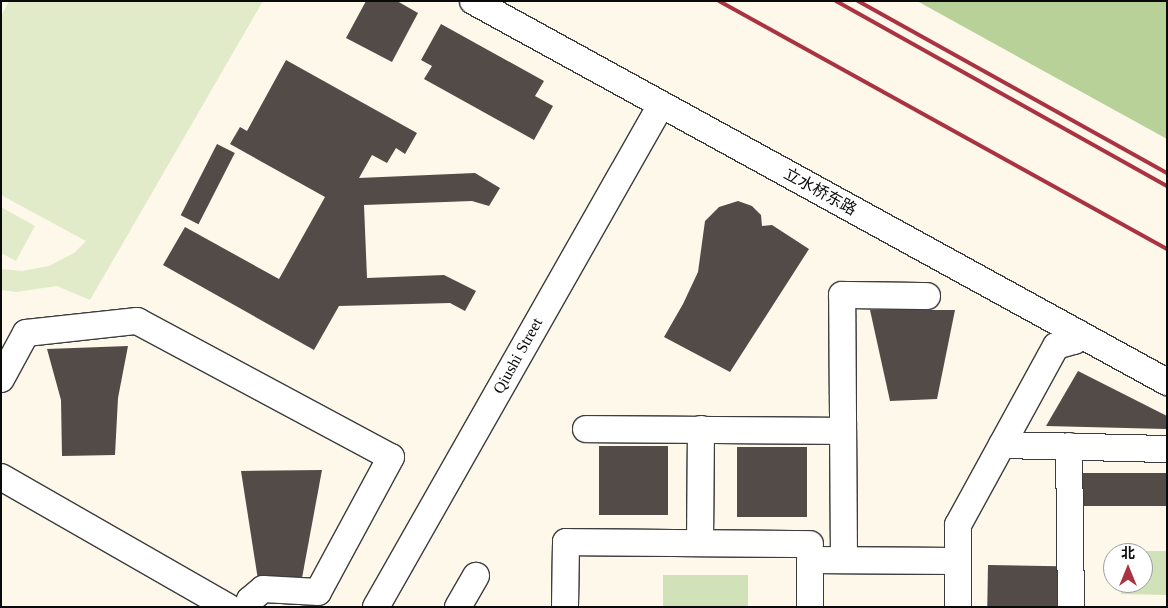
<!DOCTYPE html>
<html>
<head>
<meta charset="utf-8">
<style>
  body { margin:0 }
  #map { position:relative; width:1168px; height:608px; overflow:hidden; background:#fdf8ea; font-family:"Times New Roman","Noto Sans SC",serif }
  div>[style] { position:absolute }
  .green>* { inset:0; background:#d1e2b8; transform-origin:0 0 }
  .forest>* { inset:0; background:#b7d199 }
  .pitch>* { inset:0; background:#e2ebc9 }
  .building>* { inset:0; background:#524b48; transform-origin:0 0 }
  .roads { filter:drop-shadow(1px 0 #3d3d3d) drop-shadow(-1px 0 #3d3d3d) drop-shadow(0 1px #3d3d3d) drop-shadow(0 -1px #3d3d3d) }
  .minor>* { height:26px; margin:-13px; padding:0 13px; transform-origin:13px; border-radius:13px; background:#fff }
  .rail>* { height:4px; margin:-2px; padding:0 2px; transform-origin:2px; border-radius:2px; background:#aa3341 }
  span { translate:-50% -50%; white-space:nowrap; text-align:center; line-height:1.15; -webkit-text-stroke:5px #fff; paint-order:stroke }
  .street-label { font-size:16px; color:#0a0a0a }
  .frame { position:absolute; inset:0; border:2px solid #0a0a0a; pointer-events:none }
  .north { position:absolute; left:1103px; top:543px; width:50px; height:50px; box-sizing:border-box; background:#fff; border:1px solid #9d9d9d; border-radius:50%; rotate:0deg; font-size:14px; font-weight:700; line-height:20px; text-align:center; color:#0a0a0a }
  .north::after { content:''; display:block; margin:auto; width:18px; height:22px; background:#aa3341; clip-path:polygon(50% 0,100% 100%,50% 72%,0 100%) }
</style>
</head>
<body>
<div id="map">
  <div class="green">
    <i style="clip-path:polygon(1123px 551px,1167px 551px,1167px 595px,1121px 594px,1122px 583px,1143px 583px,1143px 553px,1123px 553px)"></i>
    <i style="left:663px;top:575px;width:85px;height:32px"></i>
  </div>
  <div class="forest">
    <i style="clip-path:polygon(917px 1px,1167px 1px,1167px 139px)"></i>
  </div>
  <div class="pitch">
    <i style="clip-path:polygon(9px 1px,263px 1px,90px 300px,57px 286px,16px 292px,1px 290px,1px 269px,22px 271px,49px 266px,74px 253px,86px 241px,1px 195px,1px 16px)"></i>
    <i style="clip-path:polygon(1px 207px,35px 226px,16px 261px,1px 253px)"></i>
  </div>
  <div class="building">
    <i style="clip-path:polygon(366px 1px,397px 1px,418px 13px,392px 62px,346px 38px)"></i>
    <i style="clip-path:polygon(441px 24px,544px 81px,535px 96px,553px 106px,534px 140px,424px 79px,432px 66px,421px 60px)"></i>
    <i style="clip-path:polygon(286px 60px,417px 133px,405px 154px,396px 148px,387px 163px,372px 155px,359px 178px,475px 173px,500px 188px,489px 206px,472px 201px,364px 205px,367px 278px,444px 275px,476px 291px,465px 311px,450px 303px,339px 306px,314px 350px,163px 265px,185px 227px,279px 279px,325px 197px,230px 144px,240px 127px,247px 131px)"></i>
    <i style="left:217px;top:144px;width:20px;height:80px;rotate:27deg"></i>
    <i style="clip-path:polygon(738px 201px,752px 206px,761px 215px,762px 226px,772px 225px,809px 249px,730px 372px,664px 337px,683px 304px,698px 272px,705px 221px,719px 207px)"></i>
    <i style="clip-path:polygon(870px 310px,955px 310px,937px 399px,890px 401px)"></i>
    <i style="clip-path:polygon(128px 346px,118px 398px,115px 455px,62px 456px,61px 400px,47px 349px)"></i>
    <i style="clip-path:polygon(1078px 371px,1167px 416px,1166px 429px,1046px 426px)"></i>
    <i style="left:668px;top:446px;width:69px;height:69px;rotate:90deg"></i>
    <i style="left:737px;top:447px;width:70px;height:70px"></i>
    <i style="clip-path:polygon(322px 470px,302px 578px,258px 580px,241px 471px)"></i>
    <i style="left:1167px;top:473px;width:33px;height:92px;rotate:90deg"></i>
    <i style="left:988px;top:565px;width:70px;height:42px;rotate:1deg"></i>
  </div>
  <div class="roads">
    <div class="minor">
      <i style="left:473px;top:1px;width:792px;rotate:28.77deg"></i>
      <i style="left:1px;top:379px;width:52px;rotate:-61.5deg"></i>
      <i style="left:26px;top:333px;width:112px;rotate:-6.2deg"></i>
      <i style="left:137px;top:321px;width:288px;rotate:28.2deg"></i>
      <i style="left:391px;top:457px;width:153px;rotate:118.4deg"></i>
      <i style="left:318px;top:592px;width:55px;rotate:-176.9deg"></i>
      <i style="left:263px;top:589px;width:17px;rotate:140deg"></i>
      <i style="left:250px;top:600px;width:7px;rotate:98deg"></i>
      <i style="left:586px;top:429px;width:256px;rotate:0.4deg"></i>
      <i style="left:1002px;top:445px;width:165px;rotate:1.4deg"></i>
      <i style="left:1069px;top:446px;width:161px;rotate:89.3deg"></i>
      <i style="left:1px;top:477px;width:262px;rotate:29.8deg"></i>
      <i style="left:700px;top:543px;width:114px;rotate:-89.5deg"></i>
      <i style="left:844px;top:560px;width:265px;rotate:-90.4deg"></i>
      <i style="left:842px;top:295px;width:85px;rotate:0.7deg"></i>
      <i style="left:376px;top:607px;width:577px;rotate:-60.42deg"></i>
      <i style="left:458px;top:607px;width:36px;rotate:-60deg"></i>
      <i style="left:565px;top:607px;width:65px;rotate:-89.1deg"></i>
      <i style="left:566px;top:542px;width:244px;rotate:0.5deg"></i>
      <i style="left:810px;top:607px;width:47px;rotate:-90deg"></i>
      <i style="left:810px;top:560px;width:147px;rotate:0.4deg"></i>
      <i style="left:958px;top:607px;width:82px;rotate:-90deg"></i>
      <i style="left:958px;top:525px;width:204px;rotate:-61.3deg"></i>
      <i style="left:1056px;top:346px;width:19px;rotate:-16deg"></i>
      <i style="left:1074px;top:341px;width:9px;rotate:-63deg"></i>
    </div>
  </div>
  <div class="rail">
    <i style="left:719px;top:1px;width:512px;rotate:28.97deg"></i>
    <i style="left:836px;top:1px;width:379px;rotate:29.2deg"></i>
    <i style="left:858px;top:1px;width:354px;rotate:29.1deg"></i>
  </div>
  <div class="street-label">
    <span style="left:820px;top:192px;rotate:29deg">立水桥东路</span>
    <span style="left:518px;top:356px;rotate:-61deg">Qiushi Street</span>
  </div>
  <div class="frame"></div>
  <div class="north">北</div>
</div>
</body>
</html>
